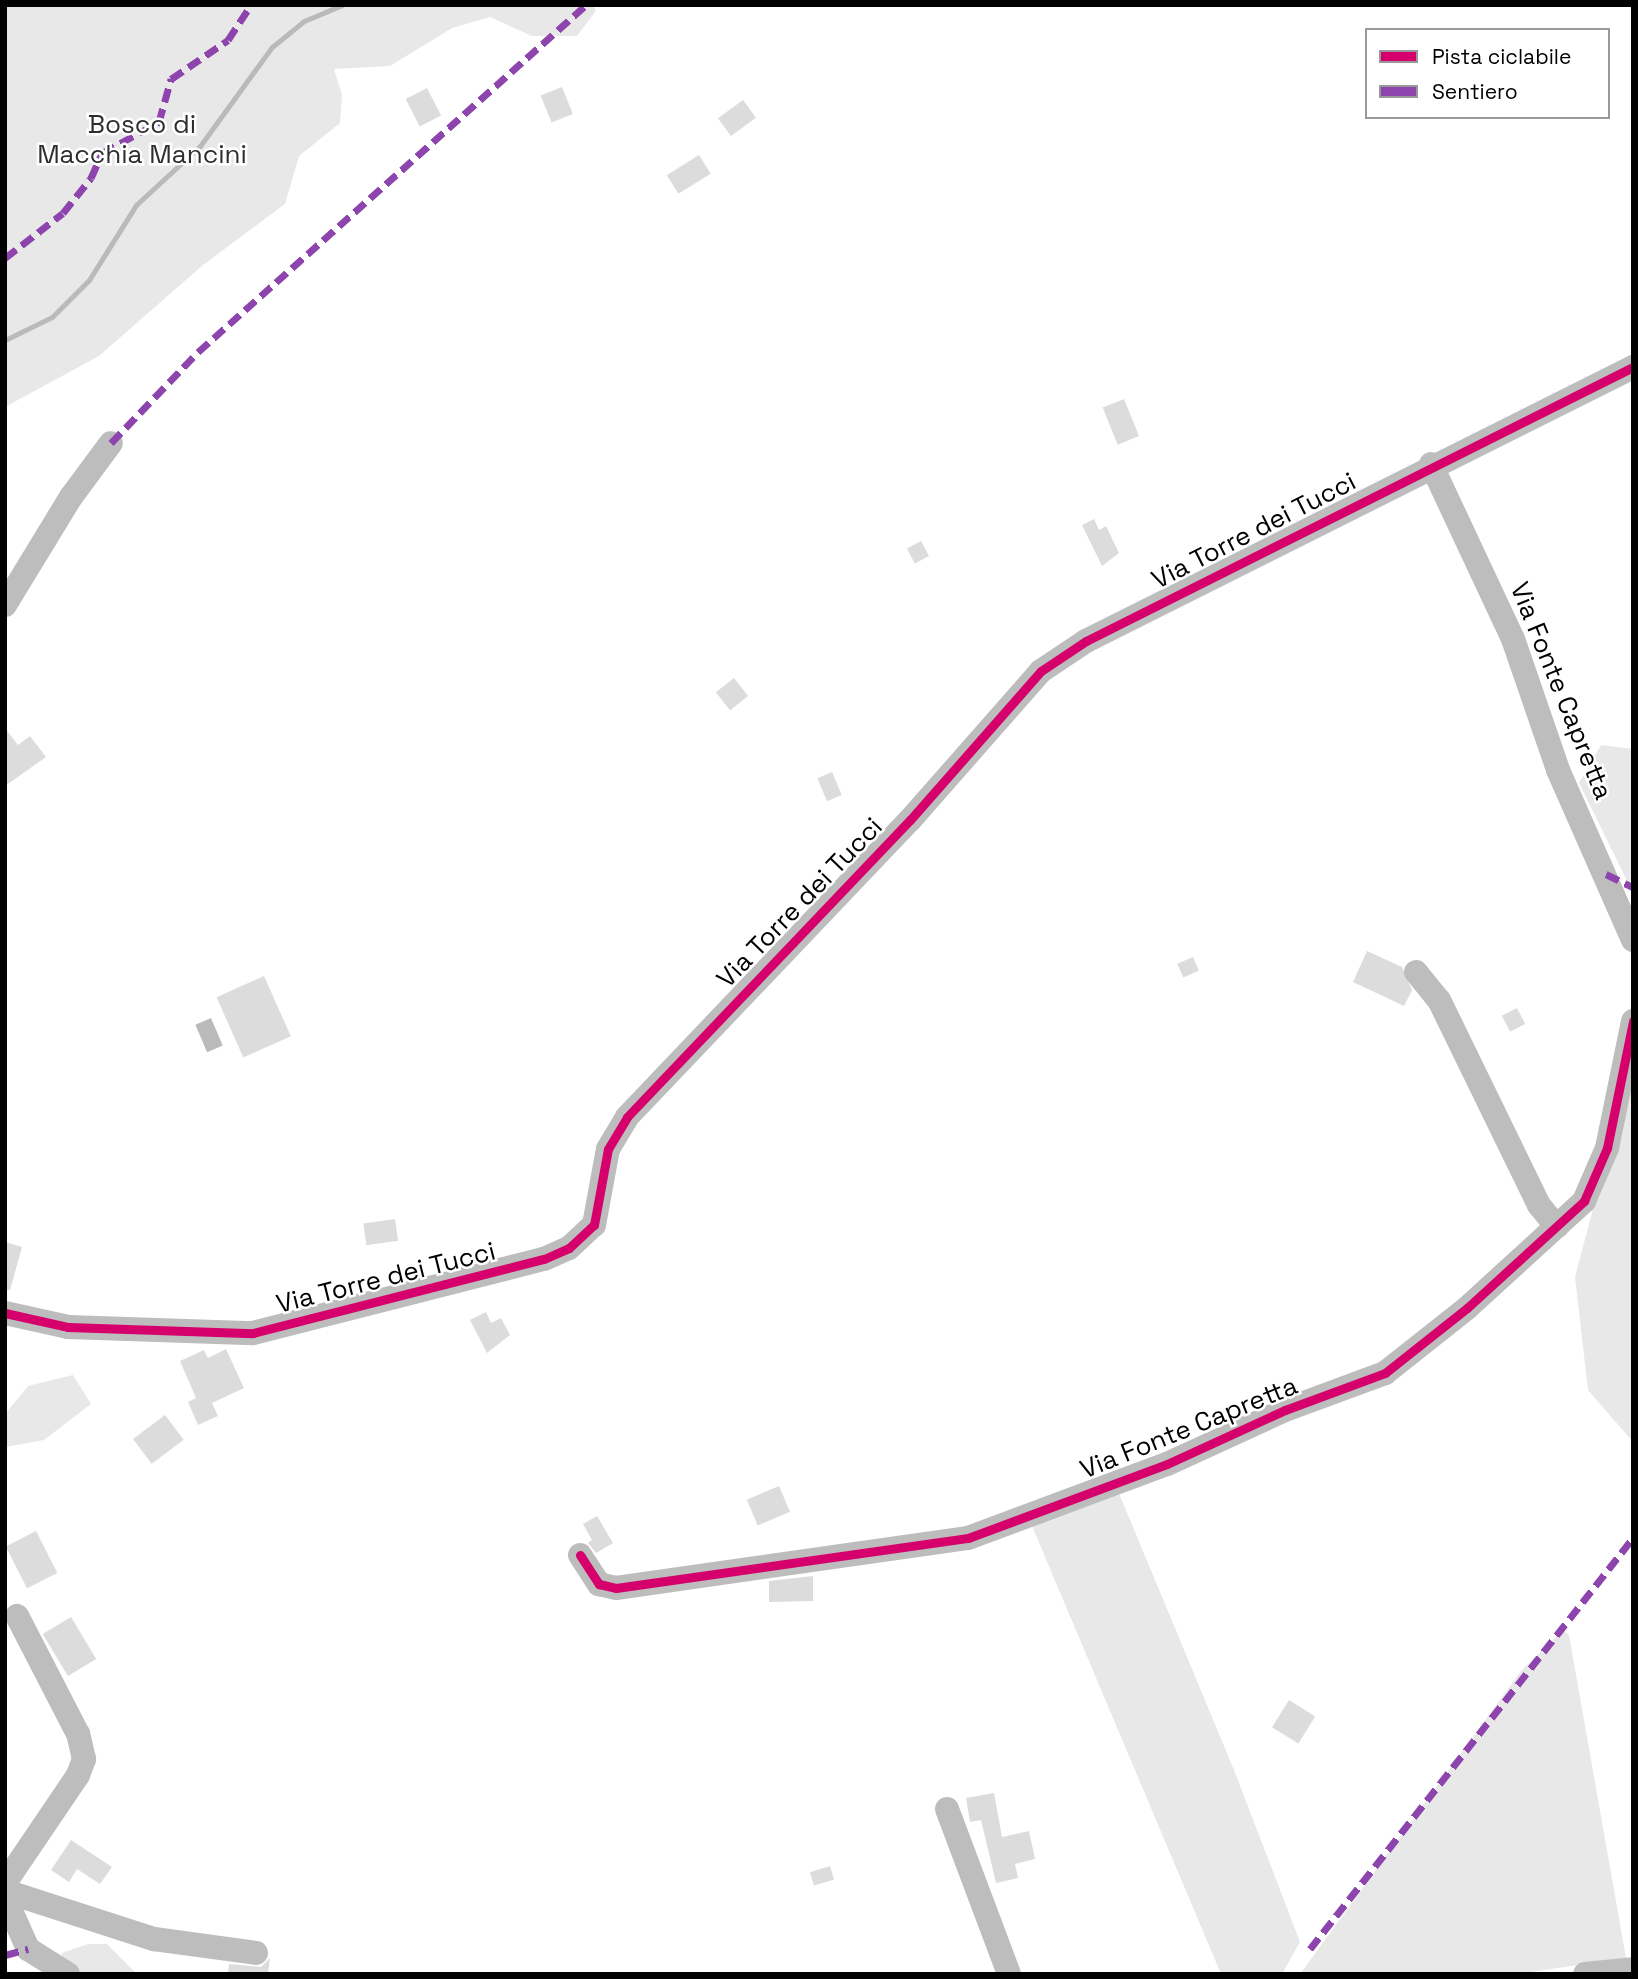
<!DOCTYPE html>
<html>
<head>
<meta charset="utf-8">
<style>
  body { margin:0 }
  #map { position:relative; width:1638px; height:1979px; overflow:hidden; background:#fff; font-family:"Space Grotesk",sans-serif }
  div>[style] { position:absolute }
  .green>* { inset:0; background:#e8e8e8 }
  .water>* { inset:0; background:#bababa; transform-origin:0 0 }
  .stream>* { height:5px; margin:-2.5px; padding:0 2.5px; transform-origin:2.5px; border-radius:2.5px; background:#bababa }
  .building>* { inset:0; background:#dcdcdc; transform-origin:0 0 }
  .minor>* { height:24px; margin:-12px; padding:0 12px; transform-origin:12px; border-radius:12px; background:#bdbdbd }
  .quiet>* { height:7px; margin-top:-3.5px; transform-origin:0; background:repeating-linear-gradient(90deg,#8e44ad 0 14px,transparent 0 21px) }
  .cycleway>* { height:9px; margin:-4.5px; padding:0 4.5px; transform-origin:4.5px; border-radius:4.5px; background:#d6006c }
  span { translate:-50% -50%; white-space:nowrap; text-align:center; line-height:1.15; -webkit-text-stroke:5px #fff; paint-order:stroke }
  .park-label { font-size:26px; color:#2d2d2d }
  .street-label { font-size:26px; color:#000 }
  .frame { position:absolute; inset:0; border:7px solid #000; pointer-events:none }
  .legend { position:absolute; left:1365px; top:28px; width:245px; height:91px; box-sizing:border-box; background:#fff; border:2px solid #999; margin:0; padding:9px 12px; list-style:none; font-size:21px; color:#000 }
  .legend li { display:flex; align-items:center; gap:14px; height:35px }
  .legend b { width:35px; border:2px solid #999 }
</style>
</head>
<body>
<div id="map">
  <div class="green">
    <i style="clip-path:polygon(5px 5px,593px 5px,596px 11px,577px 36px,532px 36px,490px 17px,452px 28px,390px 66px,334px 69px,342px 95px,340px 123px,299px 156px,285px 204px,203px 265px,99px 356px,5px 407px)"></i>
    <i style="clip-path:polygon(1601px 745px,1633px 749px,1633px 893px,1579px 783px)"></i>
    <i style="clip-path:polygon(1633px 1057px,1633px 1442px,1588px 1390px,1575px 1277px)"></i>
    <i style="clip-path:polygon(73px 1375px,91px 1404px,44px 1440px,5px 1447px,5px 1414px,28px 1386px)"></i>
    <i style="clip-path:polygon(1118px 1491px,1234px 1770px,1300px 1942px,1282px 1974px,1221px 1974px,1032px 1526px)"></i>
    <i style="clip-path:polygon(1563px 1630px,1569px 1635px,1626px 1958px,1518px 1974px,1300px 1974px,1521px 1671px)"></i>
    <i style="clip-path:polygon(88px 1944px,107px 1944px,137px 1974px,63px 1974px,62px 1953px)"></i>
  </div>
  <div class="water">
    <i style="left:211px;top:1018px;width:30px;height:17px;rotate:67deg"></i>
  </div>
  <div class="stream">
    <i style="left:5px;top:340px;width:52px;rotate:-26.1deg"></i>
    <i style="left:52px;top:317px;width:52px;rotate:-45deg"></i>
    <i style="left:89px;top:280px;width:89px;rotate:-57.9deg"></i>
    <i style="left:136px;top:205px;width:87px;rotate:-42.7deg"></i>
    <i style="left:200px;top:146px;width:122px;rotate:-54deg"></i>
    <i style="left:272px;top:47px;width:41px;rotate:-39.1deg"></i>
    <i style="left:304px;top:21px;width:41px;rotate:-22.8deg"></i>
  </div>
  <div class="building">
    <i style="left:562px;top:87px;width:29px;height:23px;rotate:68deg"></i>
    <i style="left:427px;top:88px;width:31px;height:24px;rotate:63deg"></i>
    <i style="left:743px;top:100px;width:22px;height:31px;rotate:54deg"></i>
    <i style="left:699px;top:155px;width:22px;height:38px;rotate:58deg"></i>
    <i style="left:1124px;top:399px;width:40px;height:23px;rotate:68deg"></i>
    <i style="clip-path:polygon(1094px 519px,1099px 530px,1106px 526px,1119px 553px,1102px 566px,1082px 525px)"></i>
    <i style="left:921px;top:541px;width:17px;height:16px;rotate:62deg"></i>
    <i style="left:734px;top:678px;width:23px;height:23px;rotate:52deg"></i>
    <i style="clip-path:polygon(5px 728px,18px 745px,30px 736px,46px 757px,5px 786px)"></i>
    <i style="left:832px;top:772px;width:25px;height:16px;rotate:67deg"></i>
    <i style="clip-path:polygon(1367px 951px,1402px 967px,1412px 990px,1404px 1006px,1353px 982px)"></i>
    <i style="left:1193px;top:957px;width:15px;height:17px;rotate:67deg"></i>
    <i style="left:264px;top:976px;width:66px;height:52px;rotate:66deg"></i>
    <i style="left:1517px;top:1008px;width:18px;height:17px;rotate:63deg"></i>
    <i style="left:395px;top:1219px;width:22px;height:32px;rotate:82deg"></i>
    <i style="clip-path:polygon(5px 1242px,22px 1247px,10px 1290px,5px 1290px)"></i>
    <i style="clip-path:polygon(486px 1312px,491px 1323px,501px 1318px,510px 1335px,487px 1353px,470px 1320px)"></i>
    <i style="clip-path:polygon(226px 1349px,244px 1388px,212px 1403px,218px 1416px,198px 1425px,188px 1402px,196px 1398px,180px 1361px,204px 1350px,208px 1358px)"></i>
    <i style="left:165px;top:1415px;width:31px;height:40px;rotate:53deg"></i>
    <i style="left:779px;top:1486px;width:28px;height:35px;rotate:67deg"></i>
    <i style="clip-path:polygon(597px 1516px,613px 1543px,596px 1553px,588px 1543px,592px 1540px,583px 1524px)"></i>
    <i style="left:36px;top:1531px;width:47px;height:34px;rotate:63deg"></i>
    <i style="clip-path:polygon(813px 1576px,813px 1601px,769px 1602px,769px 1581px)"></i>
    <i style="left:71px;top:1617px;width:49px;height:33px;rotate:59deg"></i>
    <i style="left:1289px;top:1700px;width:31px;height:32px;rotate:32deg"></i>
    <i style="clip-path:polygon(994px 1793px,1002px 1837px,1029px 1831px,1035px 1859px,1015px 1864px,1018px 1878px,996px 1883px,981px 1820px,970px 1822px,966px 1798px)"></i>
    <i style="clip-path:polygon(71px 1840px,112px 1867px,100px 1884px,77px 1869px,69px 1882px,51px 1870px)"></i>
    <i style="left:830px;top:1866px;width:14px;height:21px;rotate:73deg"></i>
    <i style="clip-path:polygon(270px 1958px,268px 1974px,228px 1974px,229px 1964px,261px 1967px)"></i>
  </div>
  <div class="minor">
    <i style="left:1431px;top:464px;width:193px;rotate:64.9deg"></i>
    <i style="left:1513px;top:639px;width:139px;rotate:71deg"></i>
    <i style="left:1558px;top:770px;width:186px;rotate:66.2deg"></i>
    <i style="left:5px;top:605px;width:127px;rotate:-58.6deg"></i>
    <i style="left:71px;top:497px;width:67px;rotate:-53.5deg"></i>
    <i style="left:1416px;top:972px;width:36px;rotate:51deg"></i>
    <i style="left:1439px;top:1000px;width:228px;rotate:64deg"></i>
    <i style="left:1539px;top:1205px;width:28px;rotate:51deg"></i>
    <i style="left:5px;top:1313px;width:65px;rotate:12.5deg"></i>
    <i style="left:68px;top:1327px;width:185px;rotate:1.9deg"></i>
    <i style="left:253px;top:1333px;width:300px;rotate:-14.3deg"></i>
    <i style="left:544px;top:1259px;width:27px;rotate:-24deg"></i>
    <i style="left:569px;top:1248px;width:34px;rotate:-43deg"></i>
    <i style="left:594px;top:1225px;width:77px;rotate:-79.6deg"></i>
    <i style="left:608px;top:1149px;width:37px;rotate:-59deg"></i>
    <i style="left:627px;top:1117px;width:410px;rotate:-46.4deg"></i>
    <i style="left:910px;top:820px;width:198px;rotate:-48.7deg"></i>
    <i style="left:1041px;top:671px;width:54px;rotate:-33.7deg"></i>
    <i style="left:1086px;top:641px;width:612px;rotate:-26.61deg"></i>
    <i style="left:580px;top:1555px;width:35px;rotate:57deg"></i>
    <i style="left:599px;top:1584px;width:17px;rotate:13deg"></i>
    <i style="left:616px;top:1588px;width:356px;rotate:-8.1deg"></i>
    <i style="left:968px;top:1538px;width:212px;rotate:-20.4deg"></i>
    <i style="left:1167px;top:1464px;width:130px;rotate:-24.6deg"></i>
    <i style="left:1285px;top:1410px;width:107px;rotate:-20.3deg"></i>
    <i style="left:1385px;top:1373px;width:105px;rotate:-38.4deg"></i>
    <i style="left:1467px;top:1308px;width:159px;rotate:-42.4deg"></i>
    <i style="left:1584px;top:1201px;width:58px;rotate:-66.5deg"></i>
    <i style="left:1607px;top:1148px;width:130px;rotate:-78.4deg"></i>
    <i style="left:947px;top:1809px;width:176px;rotate:69.4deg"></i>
    <i style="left:5px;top:1883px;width:130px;rotate:-55.9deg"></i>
    <i style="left:78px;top:1775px;width:17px;rotate:-69deg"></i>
    <i style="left:84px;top:1759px;width:26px;rotate:-103deg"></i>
    <i style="left:78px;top:1734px;width:133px;rotate:-117.3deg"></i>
    <i style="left:5px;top:1891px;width:157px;rotate:17.9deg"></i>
    <i style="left:154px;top:1939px;width:103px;rotate:7.8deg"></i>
    <i style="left:5px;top:1897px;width:57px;rotate:66.1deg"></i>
    <i style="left:28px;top:1949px;width:47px;rotate:32deg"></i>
    <i style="left:1585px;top:1974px;width:48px;rotate:-5.9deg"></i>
  </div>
  <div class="quiet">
    <i style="left:5px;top:258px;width:73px;rotate:-37.8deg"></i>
    <i style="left:63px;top:213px;width:45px;rotate:-51.3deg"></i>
    <i style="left:91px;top:178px;width:27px;rotate:-66deg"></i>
    <i style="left:102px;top:153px;width:65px;rotate:-28.5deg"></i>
    <i style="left:159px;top:122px;width:45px;rotate:-74.4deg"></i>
    <i style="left:171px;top:79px;width:69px;rotate:-34.4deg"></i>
    <i style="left:228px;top:40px;width:42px;rotate:-56.7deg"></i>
    <i style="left:111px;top:443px;width:126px;rotate:-46.3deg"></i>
    <i style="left:198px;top:352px;width:521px;rotate:-41.81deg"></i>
    <i style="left:1606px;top:874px;width:30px;rotate:26deg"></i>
    <i style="left:1310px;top:1949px;width:523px;rotate:-51.84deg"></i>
    <i style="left:5px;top:1955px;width:24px;rotate:-15deg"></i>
  </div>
  <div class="cycleway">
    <i style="left:5px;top:1313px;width:65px;rotate:12.5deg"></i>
    <i style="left:68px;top:1327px;width:185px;rotate:1.9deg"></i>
    <i style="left:253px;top:1333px;width:300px;rotate:-14.3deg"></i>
    <i style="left:544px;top:1259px;width:27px;rotate:-24deg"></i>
    <i style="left:569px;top:1248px;width:34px;rotate:-43deg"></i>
    <i style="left:594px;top:1225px;width:77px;rotate:-79.6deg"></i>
    <i style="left:608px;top:1149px;width:37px;rotate:-59deg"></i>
    <i style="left:627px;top:1117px;width:410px;rotate:-46.4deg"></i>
    <i style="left:910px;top:820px;width:198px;rotate:-48.7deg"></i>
    <i style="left:1041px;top:671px;width:54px;rotate:-33.7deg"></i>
    <i style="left:1086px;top:641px;width:612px;rotate:-26.61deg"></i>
    <i style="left:580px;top:1555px;width:35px;rotate:57deg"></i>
    <i style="left:599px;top:1584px;width:17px;rotate:13deg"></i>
    <i style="left:616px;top:1588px;width:356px;rotate:-8.1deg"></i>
    <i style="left:968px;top:1538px;width:212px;rotate:-20.4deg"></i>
    <i style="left:1167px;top:1464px;width:130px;rotate:-24.6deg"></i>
    <i style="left:1285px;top:1410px;width:107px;rotate:-20.3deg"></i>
    <i style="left:1385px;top:1373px;width:105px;rotate:-38.4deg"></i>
    <i style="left:1467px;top:1308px;width:159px;rotate:-42.4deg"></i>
    <i style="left:1584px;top:1201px;width:58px;rotate:-66.5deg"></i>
    <i style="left:1607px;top:1148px;width:130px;rotate:-78.4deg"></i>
  </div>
  <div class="park-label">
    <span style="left:142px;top:140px">Bosco di<br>Macchia Mancini</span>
  </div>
  <div class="street-label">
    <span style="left:1254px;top:531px;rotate:-27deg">Via Torre dei Tucci</span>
    <span style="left:1561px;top:691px;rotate:68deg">Via Fonte Capretta</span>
    <span style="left:800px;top:903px;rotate:-46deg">Via Torre dei Tucci</span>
    <span style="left:386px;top:1278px;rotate:-14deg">Via Torre dei Tucci</span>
    <span style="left:1189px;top:1428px;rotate:-22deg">Via Fonte Capretta</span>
  </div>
  <div class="frame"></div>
  <ul class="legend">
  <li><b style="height:9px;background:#d6006c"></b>Pista ciclabile</li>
  <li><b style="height:9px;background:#8e44ad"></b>Sentiero</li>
  </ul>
</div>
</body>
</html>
